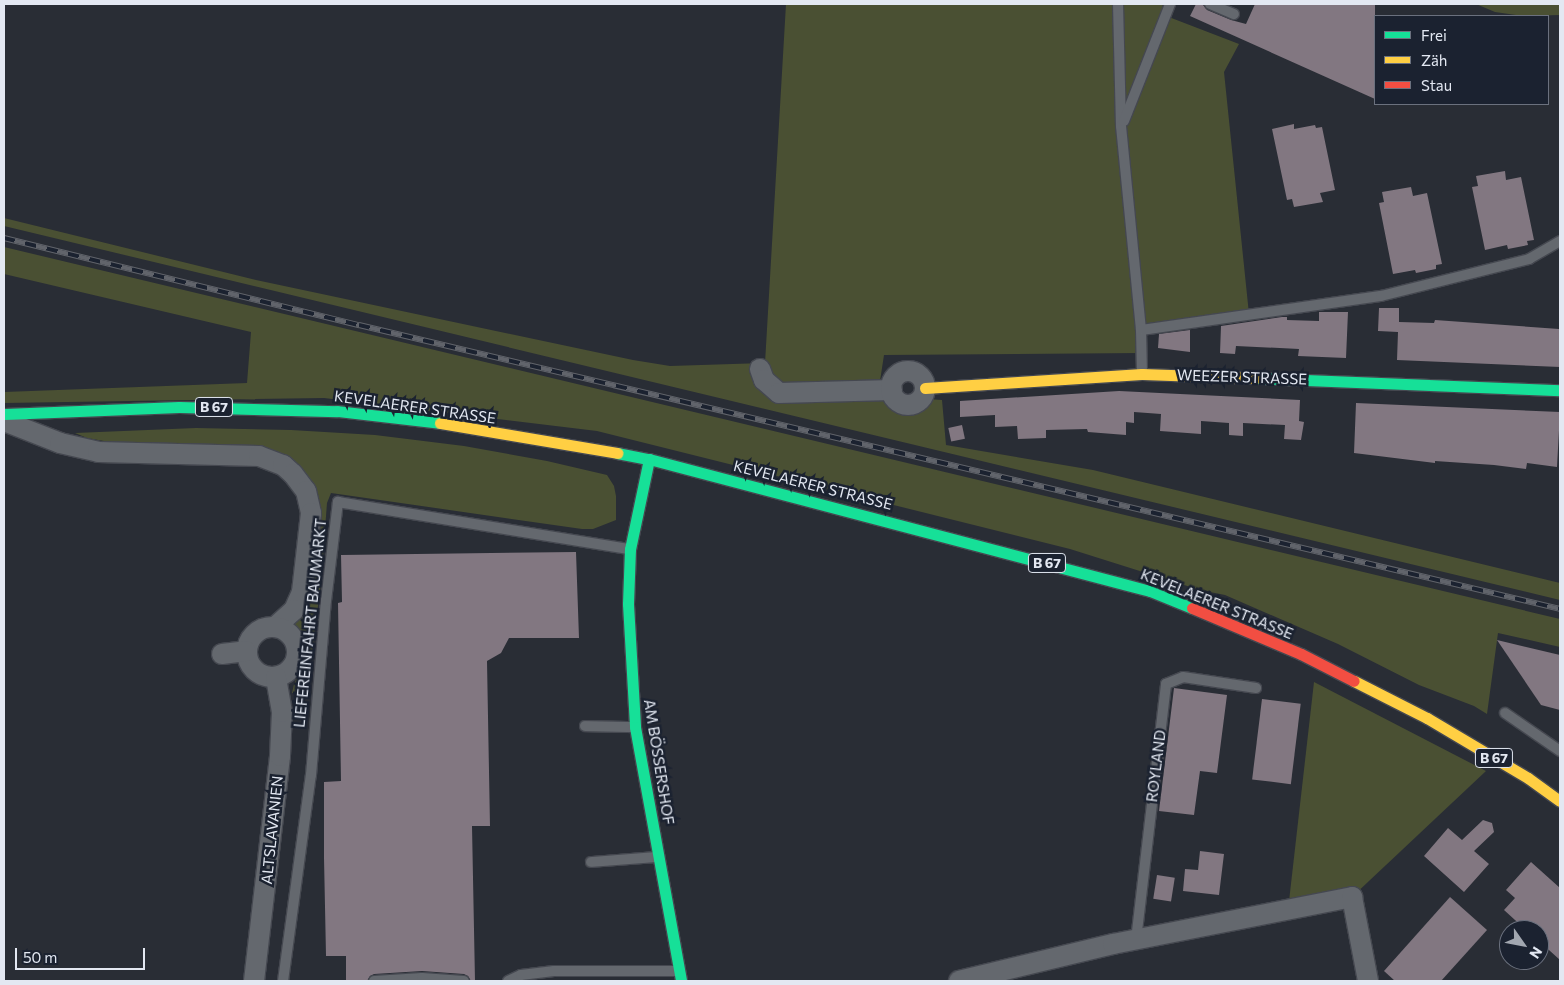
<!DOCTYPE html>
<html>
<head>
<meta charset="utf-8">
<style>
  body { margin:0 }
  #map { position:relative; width:1564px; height:985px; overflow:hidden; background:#292d35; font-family:Commissioner,sans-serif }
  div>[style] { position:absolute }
  .green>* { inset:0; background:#4a5033 }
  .building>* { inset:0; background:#827781; transform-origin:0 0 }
  .roads { filter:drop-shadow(1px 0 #454850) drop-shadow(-1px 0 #454850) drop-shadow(0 1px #454850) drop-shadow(0 -1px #454850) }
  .lane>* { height:10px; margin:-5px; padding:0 5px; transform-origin:5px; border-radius:5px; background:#64686e }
  .street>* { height:20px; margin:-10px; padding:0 10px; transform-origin:10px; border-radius:10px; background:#64686e }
  .street>.ring { margin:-10px; padding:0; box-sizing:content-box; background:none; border:20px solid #64686e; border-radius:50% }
  .fast>* { height:11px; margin:-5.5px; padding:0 5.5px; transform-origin:5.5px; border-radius:5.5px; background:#16e098 }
  .slow>* { height:11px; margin:-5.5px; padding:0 5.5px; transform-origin:5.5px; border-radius:5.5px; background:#ffcf43 }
  .jam>* { height:11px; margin:-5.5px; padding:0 5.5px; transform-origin:5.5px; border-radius:5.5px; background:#f24e42 }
  .rail>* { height:5.5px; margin-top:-2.75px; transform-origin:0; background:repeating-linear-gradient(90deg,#1b2230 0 11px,#61646b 0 22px); box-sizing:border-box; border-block:1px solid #61646b }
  span { translate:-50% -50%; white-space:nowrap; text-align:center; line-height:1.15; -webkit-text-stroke:5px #1b2230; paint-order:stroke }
  .shield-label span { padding:1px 4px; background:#1b2230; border:1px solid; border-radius:4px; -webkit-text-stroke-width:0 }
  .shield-label { font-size:14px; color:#e3e8f2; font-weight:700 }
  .street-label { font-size:15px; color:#e3e8f2 }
  .frame { position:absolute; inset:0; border:5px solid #e3e8f2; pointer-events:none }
  .legend { position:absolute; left:1374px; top:15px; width:175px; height:90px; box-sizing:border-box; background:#1b2230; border:1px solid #6b717e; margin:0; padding:6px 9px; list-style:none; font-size:15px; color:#e3e8f2 }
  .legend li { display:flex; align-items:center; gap:10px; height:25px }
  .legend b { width:25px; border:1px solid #6b717e }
  .north { position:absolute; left:1499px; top:920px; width:50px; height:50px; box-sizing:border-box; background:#1b2230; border:1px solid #6b717e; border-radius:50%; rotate:123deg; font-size:14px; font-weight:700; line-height:20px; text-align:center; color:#e3e8f2 }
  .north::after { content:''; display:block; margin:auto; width:18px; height:22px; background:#a2a7b0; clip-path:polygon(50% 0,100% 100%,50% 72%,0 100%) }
  .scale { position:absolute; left:15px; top:948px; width:130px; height:22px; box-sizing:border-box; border:2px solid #e3e8f2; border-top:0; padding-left:6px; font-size:15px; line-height:18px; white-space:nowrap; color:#e3e8f2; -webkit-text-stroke:4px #1b2230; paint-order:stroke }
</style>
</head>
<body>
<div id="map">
  <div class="green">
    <i style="clip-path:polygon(786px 4px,1163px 4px,1161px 14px,1239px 44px,1224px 72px,1249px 314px,1141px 330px,1142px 353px,884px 355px,880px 381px,882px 400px,892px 410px,902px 413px,913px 413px,922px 407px,928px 399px,942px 400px,946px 445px,1093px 470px,1560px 583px,1560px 600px,4px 226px,4px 218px,256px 280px,633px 360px,670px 366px,765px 363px)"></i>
    <i style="clip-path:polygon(1476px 4px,1560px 4px,1560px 15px,1523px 16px,1495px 12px)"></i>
    <i style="clip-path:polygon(4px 247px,1560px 619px,1560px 647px,1498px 633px,1487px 714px,1474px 706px,1419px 685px,1338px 644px,1225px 595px,1200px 590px,1070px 549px,597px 431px,324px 398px,4px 403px,4px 392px,247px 383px,251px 332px,4px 274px)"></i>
    <i style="clip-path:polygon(196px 428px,291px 430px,375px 435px,464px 446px,547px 461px,607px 475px,614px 486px,616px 496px,616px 520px,593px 529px,582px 529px,331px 493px,327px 503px,321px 582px,307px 692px,292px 693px,294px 684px,307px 656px,303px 636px,291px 622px,314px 488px,307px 475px,298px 464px,285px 456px,262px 448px,115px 443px,87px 438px,75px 433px)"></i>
    <i style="clip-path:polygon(1314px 682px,1486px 771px,1352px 897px,1288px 910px)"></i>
  </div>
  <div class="building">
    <i style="clip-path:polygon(1196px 4px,1203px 5px,1207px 10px,1231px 20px,1246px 24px,1255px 4px,1375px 4px,1375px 99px,1190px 16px)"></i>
    <i style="clip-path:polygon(1294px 124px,1294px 129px,1315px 125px,1316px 128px,1322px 127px,1335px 190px,1320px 193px,1323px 202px,1294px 207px,1292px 199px,1287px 200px,1272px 129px)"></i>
    <i style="clip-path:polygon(1505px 171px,1506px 180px,1521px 177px,1534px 240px,1527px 241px,1528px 245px,1508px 249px,1507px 245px,1485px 250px,1472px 187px,1478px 186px,1476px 176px)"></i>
    <i style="clip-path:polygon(1411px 187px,1413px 196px,1427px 193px,1442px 264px,1436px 265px,1436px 269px,1416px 273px,1415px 270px,1393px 274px,1379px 203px,1384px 202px,1382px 192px)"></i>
    <i style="clip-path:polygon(1379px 308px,1399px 308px,1399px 322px,1434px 323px,1435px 320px,1559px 329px,1560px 367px,1397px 360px,1398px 332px,1378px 331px)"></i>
    <i style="clip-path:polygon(1319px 312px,1348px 312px,1346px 358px,1298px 356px,1299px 349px,1236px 346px,1235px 354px,1220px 353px,1221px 326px,1282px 317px,1287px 317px,1287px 320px,1319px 321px)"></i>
    <i style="clip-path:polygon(1190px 330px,1190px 352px,1158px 348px,1159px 334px)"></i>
    <i style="clip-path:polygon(1119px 391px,1300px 400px,1299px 421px,1304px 422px,1301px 440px,1284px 439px,1285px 425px,1243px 423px,1243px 436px,1229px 435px,1229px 423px,1201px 421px,1201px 434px,1160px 431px,1161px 414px,1134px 412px,1134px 423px,1126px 422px,1126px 435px,1088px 432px,1087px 429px,1046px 430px,1046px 438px,1018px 439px,1017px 426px,995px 427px,995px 415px,960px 417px,960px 401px)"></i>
    <i style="clip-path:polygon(1356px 403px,1560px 412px,1557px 467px,1527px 463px,1526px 469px,1494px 465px,1435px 461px,1435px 463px,1354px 453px)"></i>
    <i style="left:962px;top:425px;width:14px;height:14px;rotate:78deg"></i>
    <i style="clip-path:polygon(576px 552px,579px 638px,509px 638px,501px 653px,487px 661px,490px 826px,472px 826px,475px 981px,471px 981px,468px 976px,464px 974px,422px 971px,374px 974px,370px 976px,367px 981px,346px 981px,346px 956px,326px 956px,324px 858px,324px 782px,341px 781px,338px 603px,342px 602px,341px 555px)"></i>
    <i style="clip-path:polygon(1497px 640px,1560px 655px,1560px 710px,1541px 705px)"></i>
    <i style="clip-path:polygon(1174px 688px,1227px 695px,1217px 773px,1200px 771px,1194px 815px,1159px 811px)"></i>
    <i style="left:1262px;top:699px;width:39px;height:81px;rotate:7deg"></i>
    <i style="clip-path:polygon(1483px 820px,1492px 823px,1494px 832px,1474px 851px,1489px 864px,1464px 892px,1424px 856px,1448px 828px,1462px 840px)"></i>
    <i style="clip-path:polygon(1200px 851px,1224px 854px,1219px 895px,1183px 891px,1185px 869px,1198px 870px)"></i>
    <i style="clip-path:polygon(1531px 862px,1560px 888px,1560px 960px,1539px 941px,1539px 930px,1526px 930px,1504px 910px,1515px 898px,1506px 890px)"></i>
    <i style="left:1157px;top:875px;width:18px;height:24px;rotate:9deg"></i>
    <i style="clip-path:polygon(1450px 897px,1487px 930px,1441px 981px,1395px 981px,1384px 971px)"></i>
  </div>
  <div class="roads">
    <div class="lane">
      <i style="left:1118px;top:4px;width:122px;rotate:88.6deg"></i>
      <i style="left:1121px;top:126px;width:205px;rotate:84.4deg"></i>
      <i style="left:1141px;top:330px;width:43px;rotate:88.7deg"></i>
      <i style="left:1210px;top:4px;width:26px;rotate:23deg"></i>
      <i style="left:1124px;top:121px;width:126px;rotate:-68.5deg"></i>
      <i style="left:1141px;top:330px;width:242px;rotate:-8.1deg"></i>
      <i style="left:1381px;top:296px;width:153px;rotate:-14deg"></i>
      <i style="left:1529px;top:259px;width:36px;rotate:-30deg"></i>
      <i style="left:1505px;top:713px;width:67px;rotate:34.6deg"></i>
      <i style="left:585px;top:726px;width:49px;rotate:1.2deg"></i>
      <i style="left:591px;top:862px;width:67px;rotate:-4.3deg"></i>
      <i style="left:1136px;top:940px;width:258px;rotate:-83.3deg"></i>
      <i style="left:1166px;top:684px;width:18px;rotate:-22deg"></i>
      <i style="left:1183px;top:677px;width:74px;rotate:8.6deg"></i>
      <i style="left:283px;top:981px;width:208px;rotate:-82.3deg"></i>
      <i style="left:311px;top:775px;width:175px;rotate:-85.1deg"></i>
      <i style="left:326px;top:601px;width:100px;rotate:-83.1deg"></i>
      <i style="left:338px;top:502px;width:294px;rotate:9.2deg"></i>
      <i style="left:374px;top:981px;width:48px;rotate:-3.6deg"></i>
      <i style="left:422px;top:978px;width:42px;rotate:4.1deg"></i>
      <i style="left:508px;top:981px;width:14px;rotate:-25deg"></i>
      <i style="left:521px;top:975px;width:33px;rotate:-7deg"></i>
      <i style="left:554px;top:971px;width:124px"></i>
    </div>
    <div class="street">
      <i style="left:760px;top:369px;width:12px;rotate:70deg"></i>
      <i style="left:764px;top:380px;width:20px;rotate:41deg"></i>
      <i style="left:779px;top:393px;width:113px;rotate:-1.5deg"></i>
      <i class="ring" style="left:891px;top:371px;width:14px;height:14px"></i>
      <i style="left:4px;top:421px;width:60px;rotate:21.4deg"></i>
      <i style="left:60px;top:443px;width:39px;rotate:13deg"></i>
      <i style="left:98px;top:452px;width:161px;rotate:1.4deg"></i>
      <i style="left:259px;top:456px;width:26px;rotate:21deg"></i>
      <i style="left:283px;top:465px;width:13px;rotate:42deg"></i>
      <i style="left:293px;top:474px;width:21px;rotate:53deg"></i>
      <i style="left:306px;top:491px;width:23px;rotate:77deg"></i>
      <i style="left:311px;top:513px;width:80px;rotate:96.5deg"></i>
      <i style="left:302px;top:592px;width:20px;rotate:114deg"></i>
      <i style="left:294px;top:610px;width:25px;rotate:138deg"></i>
      <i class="ring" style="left:247px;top:627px;width:30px;height:30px"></i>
      <i style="left:222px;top:654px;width:24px;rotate:-7deg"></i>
      <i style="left:254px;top:981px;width:226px;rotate:-83.4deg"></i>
      <i style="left:280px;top:756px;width:44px;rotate:-87.4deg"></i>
      <i style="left:282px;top:712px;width:35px;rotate:-100deg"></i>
      <i style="left:959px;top:981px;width:158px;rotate:-13.5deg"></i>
      <i style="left:1113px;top:944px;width:244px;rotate:-11.1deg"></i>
      <i style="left:1352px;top:897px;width:86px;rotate:79.2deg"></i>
    </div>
    <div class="fast">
      <i style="left:1256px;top:378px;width:304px;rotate:2.3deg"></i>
      <i style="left:4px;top:414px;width:175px;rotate:-2.3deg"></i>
      <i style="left:179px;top:407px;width:158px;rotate:1.5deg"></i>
      <i style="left:337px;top:411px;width:104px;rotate:6.6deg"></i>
      <i style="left:617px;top:453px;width:33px;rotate:11deg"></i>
      <i style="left:649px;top:459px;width:518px;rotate:14.76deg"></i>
      <i style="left:1150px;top:591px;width:45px;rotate:22deg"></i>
      <i style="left:649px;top:459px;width:92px;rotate:101.9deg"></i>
      <i style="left:630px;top:549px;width:55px;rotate:92.1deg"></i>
      <i style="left:628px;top:604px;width:123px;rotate:86.7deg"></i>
      <i style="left:635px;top:727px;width:258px;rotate:79.7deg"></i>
    </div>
    <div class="slow">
      <i style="left:925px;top:388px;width:217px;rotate:-3.7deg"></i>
      <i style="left:1142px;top:374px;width:114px;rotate:2deg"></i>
      <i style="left:440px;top:423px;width:180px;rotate:9.6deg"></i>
      <i style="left:1354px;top:681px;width:82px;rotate:26.9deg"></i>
      <i style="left:1427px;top:718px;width:117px;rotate:30.7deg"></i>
      <i style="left:1528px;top:778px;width:39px;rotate:36deg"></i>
    </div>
    <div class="jam">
      <i style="left:1192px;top:608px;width:118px;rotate:22.9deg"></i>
      <i style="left:1301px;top:654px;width:59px;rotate:27deg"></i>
    </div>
  </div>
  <div class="rail">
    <i style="left:4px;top:238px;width:366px;rotate:13.8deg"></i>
    <i style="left:359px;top:325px;width:1234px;rotate:13.3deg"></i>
  </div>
  <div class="shield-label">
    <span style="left:214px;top:407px">B 67</span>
    <span style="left:1047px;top:563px">B 67</span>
    <span style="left:1494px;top:758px">B 67</span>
  </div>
  <div class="street-label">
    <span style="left:1242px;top:377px;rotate:2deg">WEEZER STRASSE</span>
    <span style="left:415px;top:407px;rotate:8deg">KEVELAERER STRASSE</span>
    <span style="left:813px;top:485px;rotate:14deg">KEVELAERER STRASSE</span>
    <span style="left:1217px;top:604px;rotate:22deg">KEVELAERER STRASSE</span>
    <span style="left:310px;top:623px;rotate:-84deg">LIEFEREINFAHRT BAUMARKT</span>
    <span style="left:659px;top:762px;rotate:81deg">AM BÖSSERSHOF</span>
    <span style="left:1156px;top:766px;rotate:-83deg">ROYLAND</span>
    <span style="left:272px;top:830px;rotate:-84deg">ALTSLAVANIEN</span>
  </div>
  <div class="frame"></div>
  <ul class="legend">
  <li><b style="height:6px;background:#16e098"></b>Frei</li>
  <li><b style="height:6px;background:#ffcf43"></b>Zäh</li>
  <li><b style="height:6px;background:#f24e42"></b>Stau</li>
  </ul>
  <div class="north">N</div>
  <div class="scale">50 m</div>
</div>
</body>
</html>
